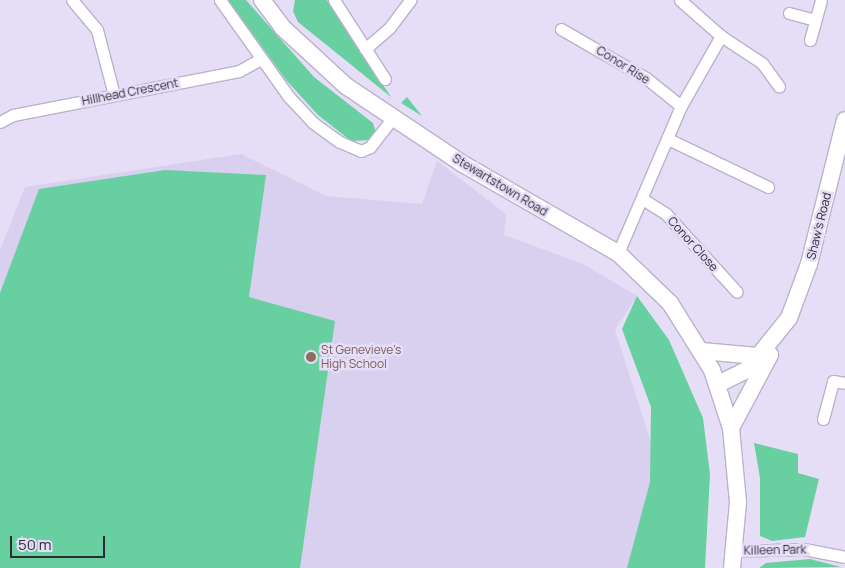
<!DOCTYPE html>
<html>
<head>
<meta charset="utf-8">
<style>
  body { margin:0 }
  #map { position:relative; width:845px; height:568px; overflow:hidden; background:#e6def7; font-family:Manrope,sans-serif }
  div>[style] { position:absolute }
  .built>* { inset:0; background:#d9cfee }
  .green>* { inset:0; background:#68cfa1 }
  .roads { filter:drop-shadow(1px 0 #bab2ca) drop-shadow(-1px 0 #bab2ca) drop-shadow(0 1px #bab2ca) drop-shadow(0 -1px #bab2ca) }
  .street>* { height:11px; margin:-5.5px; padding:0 5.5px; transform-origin:5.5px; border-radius:5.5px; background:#fff }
  .secondary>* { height:16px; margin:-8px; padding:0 8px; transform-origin:8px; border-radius:8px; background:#fff }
  .dots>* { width:14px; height:14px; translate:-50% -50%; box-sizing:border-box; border:2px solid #e6def7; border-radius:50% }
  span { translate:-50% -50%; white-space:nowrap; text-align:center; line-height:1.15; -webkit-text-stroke:5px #e6def7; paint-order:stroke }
  .street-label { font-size:12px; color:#2d2a33 }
  .education-label { font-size:12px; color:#785e54 }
  .left { translate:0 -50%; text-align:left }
  .scale { position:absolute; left:10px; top:536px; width:95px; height:22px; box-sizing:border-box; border:2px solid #2d2a33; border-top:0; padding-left:6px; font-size:15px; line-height:18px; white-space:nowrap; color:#2d2a33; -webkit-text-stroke:4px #e6def7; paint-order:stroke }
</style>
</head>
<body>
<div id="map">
  <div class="built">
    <i style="clip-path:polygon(241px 154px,326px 196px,422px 204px,437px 161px,506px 214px,504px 235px,583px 264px,637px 296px,615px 330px,655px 455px,646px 534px,632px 568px,0 568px,0 250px,25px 187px)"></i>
  </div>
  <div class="green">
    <i style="clip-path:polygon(228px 0,246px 0,314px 77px,373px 123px,376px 133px,371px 140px,351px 141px,318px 115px,286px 80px)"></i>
    <i style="clip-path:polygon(295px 0,327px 0,391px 97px,298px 22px,293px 11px)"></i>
    <i style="clip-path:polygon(407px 97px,422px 116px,401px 103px)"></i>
    <i style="clip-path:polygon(165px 170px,266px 175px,249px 297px,335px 321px,300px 568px,0 568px,0 293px,39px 189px)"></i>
    <i style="clip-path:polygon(637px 296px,669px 340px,703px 418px,710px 474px,705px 568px,627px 568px,650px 482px,651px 407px,622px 329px)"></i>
    <i style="clip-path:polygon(754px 443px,798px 454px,798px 473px,819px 479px,805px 537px,772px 541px,760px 536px,760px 478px)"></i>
    <i style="clip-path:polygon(810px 559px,841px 567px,759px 568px,766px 563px)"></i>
  </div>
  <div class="roads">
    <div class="street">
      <i style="left:72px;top:0;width:39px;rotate:50deg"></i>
      <i style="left:97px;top:30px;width:67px;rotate:75.3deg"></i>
      <i style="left:220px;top:0;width:119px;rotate:54.6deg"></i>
      <i style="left:289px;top:97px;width:34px;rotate:47deg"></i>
      <i style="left:312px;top:122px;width:34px;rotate:36deg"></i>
      <i style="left:340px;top:142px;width:23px;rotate:23deg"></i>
      <i style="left:361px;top:151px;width:10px;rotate:-24deg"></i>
      <i style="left:370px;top:147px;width:37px;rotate:-52deg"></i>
      <i style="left:334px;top:0;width:94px;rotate:57.2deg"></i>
      <i style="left:680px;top:0;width:55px;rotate:41.3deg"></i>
      <i style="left:721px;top:36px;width:49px;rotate:33.4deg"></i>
      <i style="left:762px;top:63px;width:29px;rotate:54deg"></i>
      <i style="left:789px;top:13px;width:27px;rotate:15deg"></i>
      <i style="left:561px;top:29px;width:98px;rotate:30deg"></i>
      <i style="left:646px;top:78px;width:45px;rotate:38.7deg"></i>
      <i style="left:810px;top:40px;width:41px;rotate:-74.6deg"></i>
      <i style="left:365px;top:49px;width:33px;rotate:-41deg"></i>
      <i style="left:390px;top:27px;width:34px;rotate:-53deg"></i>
      <i style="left:0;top:122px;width:15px;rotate:-28deg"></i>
      <i style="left:13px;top:115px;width:230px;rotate:-11deg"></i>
      <i style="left:239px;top:71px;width:23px;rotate:-29deg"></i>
      <i style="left:668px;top:139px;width:111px;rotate:25.6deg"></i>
      <i style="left:644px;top:200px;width:26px;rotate:32deg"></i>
      <i style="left:666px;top:214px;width:105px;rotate:47.7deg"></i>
      <i style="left:618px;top:253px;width:160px;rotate:-66.8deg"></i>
      <i style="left:681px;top:106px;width:81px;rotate:-60.3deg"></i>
      <i style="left:823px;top:419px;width:39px;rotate:-75deg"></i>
      <i style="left:833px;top:381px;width:12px;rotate:9deg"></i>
      <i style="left:734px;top:551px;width:70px;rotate:-1.6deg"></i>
      <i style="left:804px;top:549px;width:42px;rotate:11deg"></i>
    </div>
    <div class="secondary">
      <i style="left:262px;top:0;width:34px;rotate:53deg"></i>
      <i style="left:282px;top:27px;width:87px;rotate:42.7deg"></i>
      <i style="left:346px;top:86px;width:141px;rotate:33.7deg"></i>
      <i style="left:463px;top:164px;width:179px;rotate:29.9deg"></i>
      <i style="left:618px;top:253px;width:72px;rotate:43.9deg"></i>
      <i style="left:670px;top:303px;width:79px;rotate:57.9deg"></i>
      <i style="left:712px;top:370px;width:61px;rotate:71.9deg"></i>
      <i style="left:731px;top:428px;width:74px;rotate:84.6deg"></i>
      <i style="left:738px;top:502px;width:66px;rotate:95.2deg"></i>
      <i style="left:702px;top:351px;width:55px;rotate:5.2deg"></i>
      <i style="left:718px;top:384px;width:32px;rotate:-26deg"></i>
      <i style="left:747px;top:370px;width:67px;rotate:-51.1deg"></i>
      <i style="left:789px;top:318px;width:58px;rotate:-69.7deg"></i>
      <i style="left:809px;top:264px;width:148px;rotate:-76deg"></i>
      <i style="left:731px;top:428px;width:83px;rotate:-61.9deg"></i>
    </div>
  </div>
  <div class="dots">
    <i style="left:311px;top:357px;background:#8d6e63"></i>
  </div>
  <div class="street-label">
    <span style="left:623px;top:65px;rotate:32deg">Conor Rise</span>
    <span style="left:130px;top:92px;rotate:-11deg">Hillhead Crescent</span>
    <span style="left:500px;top:185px;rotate:31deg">Stewartstown Road</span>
    <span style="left:819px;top:226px;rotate:-76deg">Shaw's Road</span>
    <span style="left:693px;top:244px;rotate:48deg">Conor Close</span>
    <span style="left:775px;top:550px;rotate:-1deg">Killeen Park</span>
  </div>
  <div class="education-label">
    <span class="left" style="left:321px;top:357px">St Genevieve's<br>High School</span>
  </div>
  <div class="scale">50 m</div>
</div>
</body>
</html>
